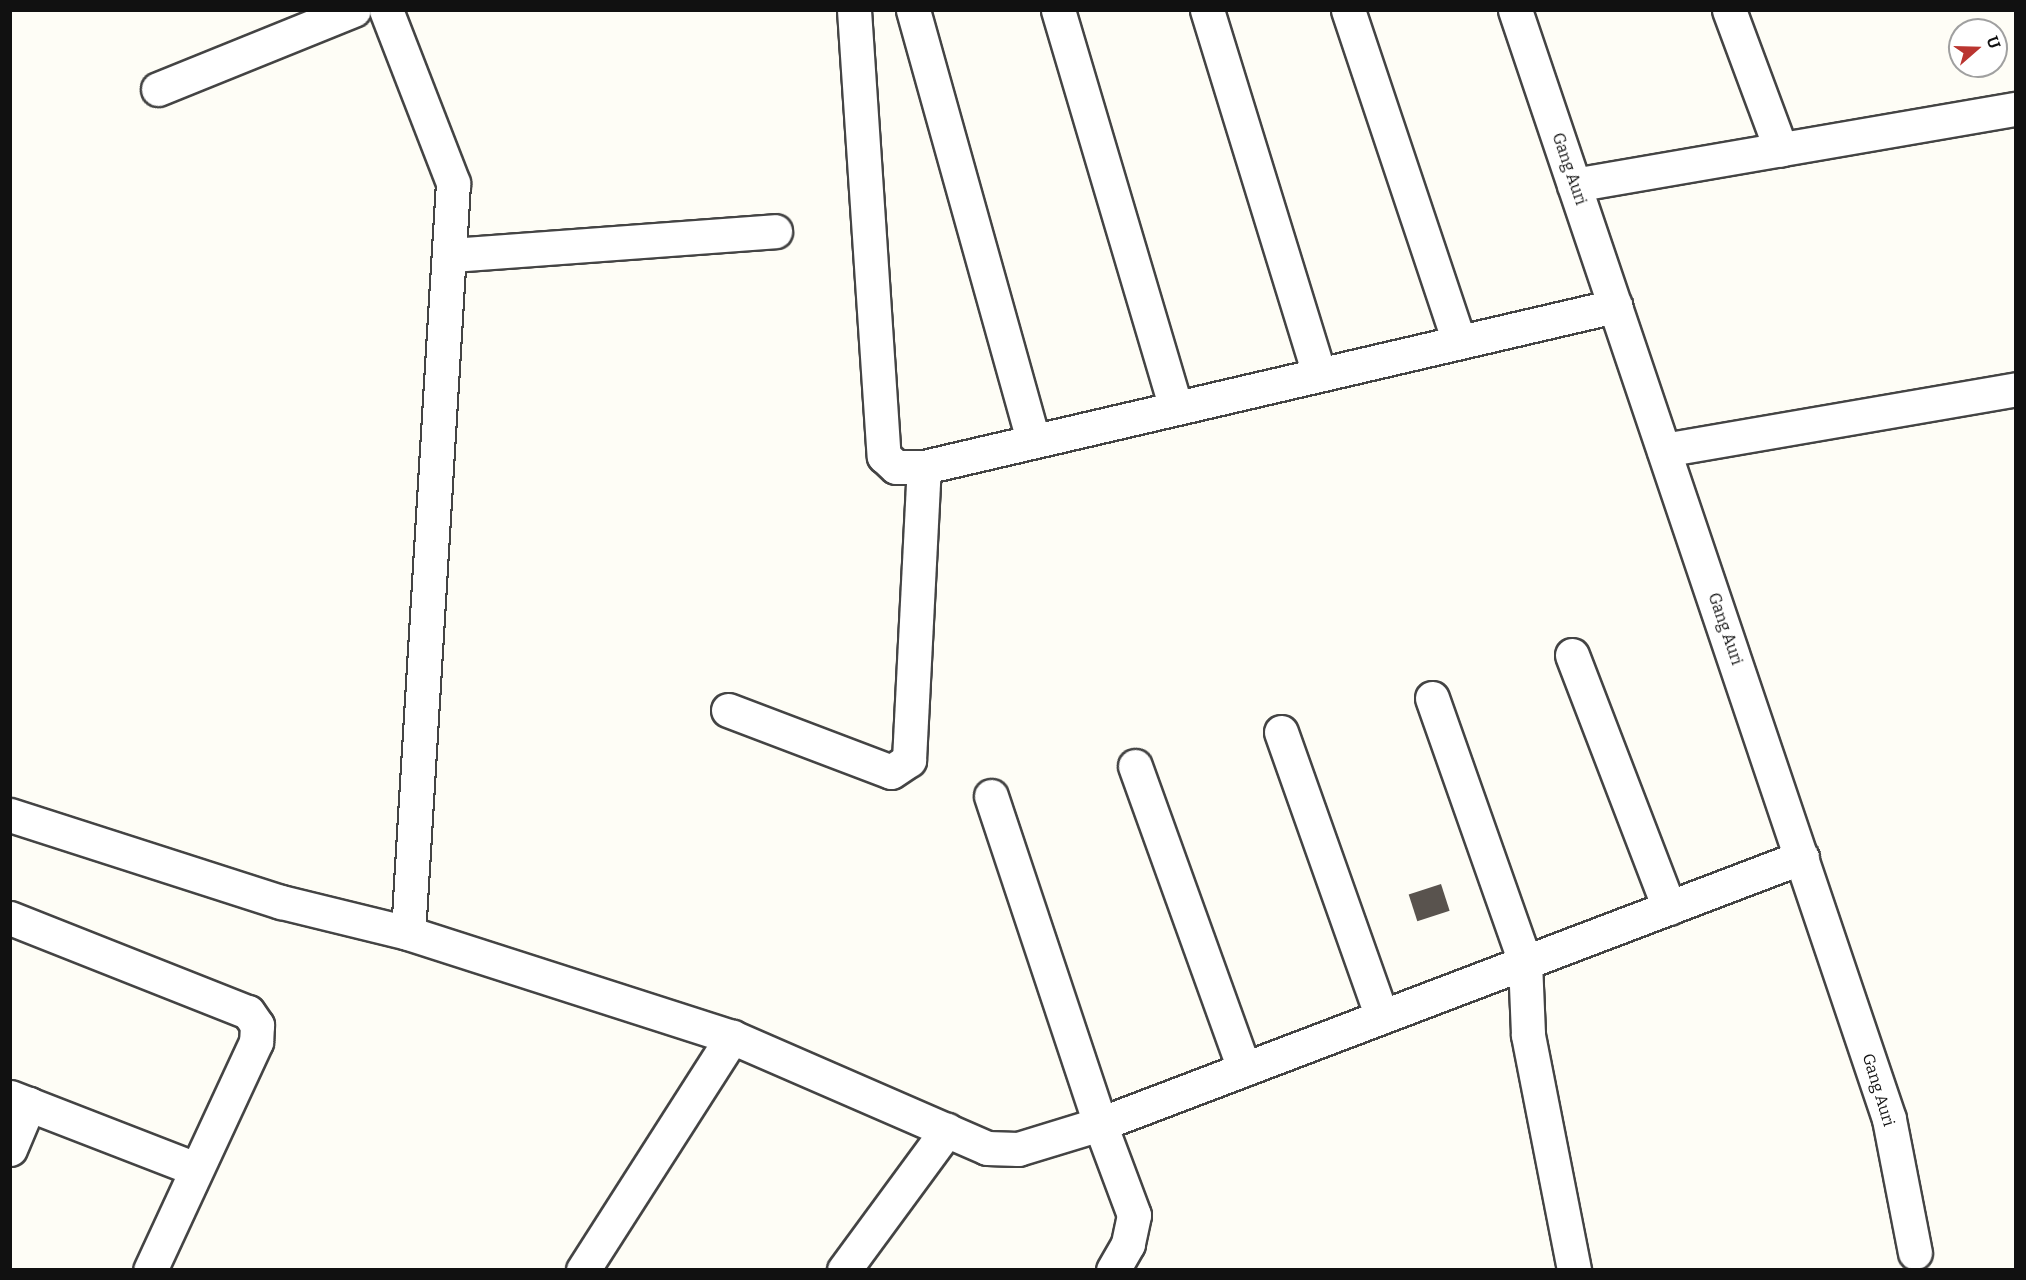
<!DOCTYPE html>
<html>
<head>
<meta charset="utf-8">
<style>
  body { margin:0 }
  #map { position:relative; width:2026px; height:1280px; overflow:hidden; background:#fefdf6; font-family:Bitter,serif }
  div>[style] { position:absolute }
  .building>* { inset:0; background:#59534e; transform-origin:0 0 }
  .roads { filter:drop-shadow(2px 0 #444) drop-shadow(-2px 0 #444) drop-shadow(0 2px #444) drop-shadow(0 -2px #444) }
  .minor>* { height:33px; margin:-16.5px; padding:0 16.5px; transform-origin:16.5px; border-radius:16.5px; background:#fff }
  span { translate:-50% -50%; white-space:nowrap; text-align:center; line-height:1.15; -webkit-text-stroke:6px #fff; paint-order:stroke }
  .street-label { font-size:16px; color:#111 }
  .frame { position:absolute; inset:0; border:12px solid #111; pointer-events:none }
  .north { position:absolute; left:1948px; top:18px; width:60px; height:60px; box-sizing:border-box; background:#fff; border:2px solid #a0a0a0; border-radius:50%; rotate:70deg; font-size:16px; font-weight:700; line-height:24px; text-align:center; color:#111 }
  .north::after { content:''; display:block; margin:auto; width:21px; height:27px; background:#ba3530; clip-path:polygon(50% 0,100% 100%,50% 72%,0 100%) }
</style>
</head>
<body>
<div id="map">
  <div class="building">
    <i style="left:1441px;top:884px;width:28px;height:34px;rotate:72deg"></i>
  </div>
  <div class="roads">
    <div class="minor">
      <i style="left:386px;top:10px;width:186px;rotate:68.8deg"></i>
      <i style="left:453px;top:183px;width:751px;rotate:93.43deg"></i>
      <i style="left:408px;top:933px;width:340px;rotate:17.8deg"></i>
      <i style="left:732px;top:1037px;width:278px;rotate:23.5deg"></i>
      <i style="left:987px;top:1148px;width:31px;rotate:2deg"></i>
      <i style="left:1018px;top:1149px;width:86px;rotate:-17deg"></i>
      <i style="left:1100px;top:1124px;width:97px;rotate:69.5deg"></i>
      <i style="left:1134px;top:1215px;width:30px;rotate:102deg"></i>
      <i style="left:1128px;top:1244px;width:30px;rotate:120deg"></i>
      <i style="left:854px;top:10px;width:447px;rotate:86.2deg"></i>
      <i style="left:884px;top:456px;width:16px;rotate:43deg"></i>
      <i style="left:896px;top:467px;width:28px"></i>
      <i style="left:924px;top:467px;width:710px;rotate:-13.12deg"></i>
      <i style="left:913px;top:10px;width:447px;rotate:74.4deg"></i>
      <i style="left:1058px;top:10px;width:415px;rotate:73.5deg"></i>
      <i style="left:1207px;top:10px;width:381px;rotate:72.9deg"></i>
      <i style="left:1348px;top:10px;width:349px;rotate:71.5deg"></i>
      <i style="left:1515px;top:10px;width:1170px;rotate:71.36deg"></i>
      <i style="left:1889px;top:1119px;width:136px;rotate:79deg"></i>
      <i style="left:1729px;top:10px;width:149px;rotate:69.6deg"></i>
      <i style="left:158px;top:89px;width:211px;rotate:-22deg"></i>
      <i style="left:1574px;top:185px;width:448px;rotate:-9.8deg"></i>
      <i style="left:451px;top:255px;width:325px;rotate:-4.2deg"></i>
      <i style="left:1664px;top:450px;width:357px;rotate:-9.8deg"></i>
      <i style="left:1572px;top:655px;width:271px;rotate:69deg"></i>
      <i style="left:1432px;top:698px;width:280px;rotate:70.6deg"></i>
      <i style="left:1525px;top:962px;width:73px;rotate:87.6deg"></i>
      <i style="left:1528px;top:1035px;width:239px;rotate:78.9deg"></i>
      <i style="left:728px;top:710px;width:174px;rotate:20.8deg"></i>
      <i style="left:891px;top:772px;width:22px;rotate:-34deg"></i>
      <i style="left:909px;top:760px;width:293px;rotate:-87.1deg"></i>
      <i style="left:1281px;top:732px;width:302px;rotate:70.5deg"></i>
      <i style="left:1135px;top:766px;width:322px;rotate:70.2deg"></i>
      <i style="left:991px;top:796px;width:346px;rotate:71.6deg"></i>
      <i style="left:1100px;top:1124px;width:751px;rotate:-20.82deg"></i>
      <i style="left:10px;top:815px;width:285px;rotate:17.8deg"></i>
      <i style="left:281px;top:902px;width:131px;rotate:13.7deg"></i>
      <i style="left:10px;top:918px;width:256px;rotate:21.6deg"></i>
      <i style="left:248px;top:1012px;width:16px;rotate:55deg"></i>
      <i style="left:257px;top:1025px;width:17px;rotate:93deg"></i>
      <i style="left:256px;top:1042px;width:251px;rotate:114.9deg"></i>
      <i style="left:10px;top:1097px;width:196px;rotate:21.2deg"></i>
      <i style="left:10px;top:1149px;width:49px;rotate:-67.1deg"></i>
      <i style="left:583px;top:1270px;width:277px;rotate:-57.4deg"></i>
      <i style="left:844px;top:1270px;width:174px;rotate:-53.7deg"></i>
    </div>
  </div>
  <div class="street-label">
    <span style="left:1569px;top:169px;rotate:71deg">Gang Auri</span>
    <span style="left:1725px;top:629px;rotate:71deg">Gang Auri</span>
    <span style="left:1878px;top:1090px;rotate:73deg">Gang Auri</span>
  </div>
  <div class="frame"></div>
  <div class="north">U</div>
</div>
</body>
</html>
